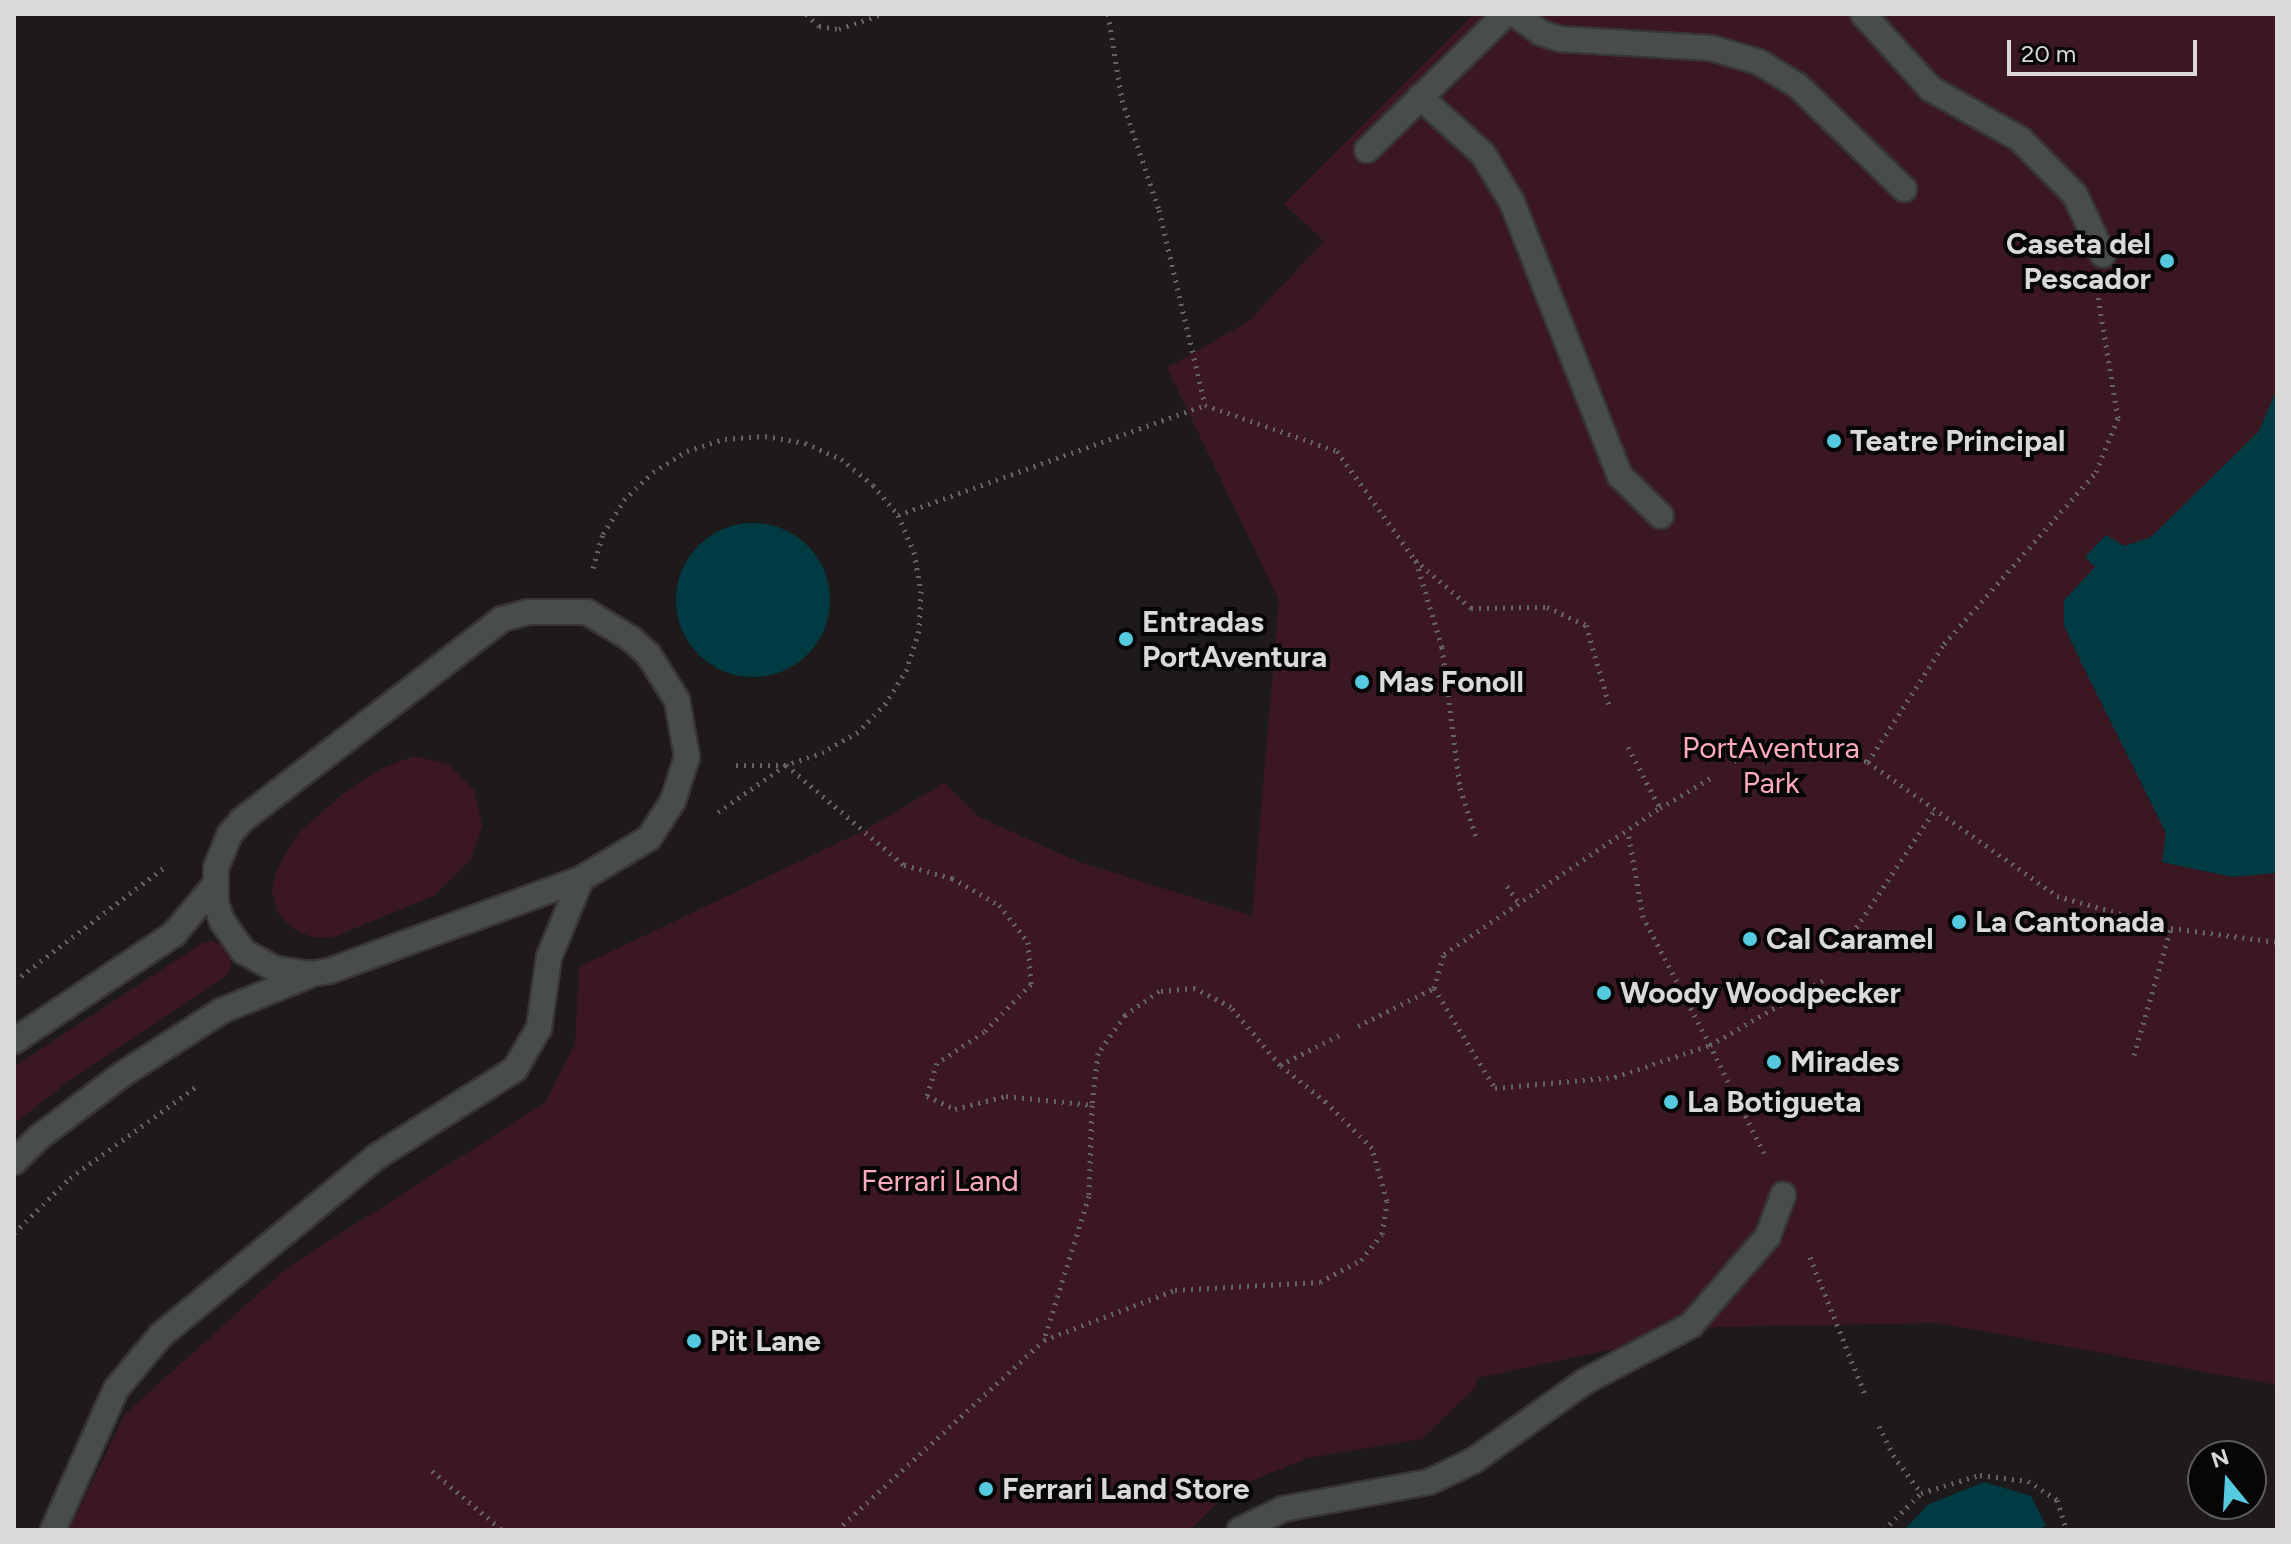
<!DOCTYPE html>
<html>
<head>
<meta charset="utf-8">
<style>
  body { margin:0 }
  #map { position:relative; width:2291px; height:1544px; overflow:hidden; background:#1e1a1b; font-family:Figtree,sans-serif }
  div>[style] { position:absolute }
  .green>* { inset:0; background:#3b1821 }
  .water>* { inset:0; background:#003a43 }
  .round { border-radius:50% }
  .path>* { height:5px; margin-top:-2.5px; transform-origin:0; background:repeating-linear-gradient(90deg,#676364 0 2px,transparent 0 8px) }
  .roads { filter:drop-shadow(2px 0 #383535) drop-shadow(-2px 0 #383535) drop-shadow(0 2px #383535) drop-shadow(0 -2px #383535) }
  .lane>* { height:24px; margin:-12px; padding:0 12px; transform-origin:12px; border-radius:12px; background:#494c4c }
  .dots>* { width:22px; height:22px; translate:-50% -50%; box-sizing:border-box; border:4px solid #070606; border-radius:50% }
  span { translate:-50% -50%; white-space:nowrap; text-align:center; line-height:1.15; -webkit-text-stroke:8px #070606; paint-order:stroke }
  .poi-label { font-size:30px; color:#dbd8d8; font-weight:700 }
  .right { translate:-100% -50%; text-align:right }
  .left { translate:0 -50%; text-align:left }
  .park-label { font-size:30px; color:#fdabbc }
  .frame { position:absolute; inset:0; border:16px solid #dbd8d8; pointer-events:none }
  .north { position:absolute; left:2187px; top:1440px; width:80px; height:80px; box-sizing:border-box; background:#070606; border:2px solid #5c5a5a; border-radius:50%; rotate:342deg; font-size:22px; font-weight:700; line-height:32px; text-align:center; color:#dbd8d8 }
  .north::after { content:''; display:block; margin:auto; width:28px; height:36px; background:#55cadf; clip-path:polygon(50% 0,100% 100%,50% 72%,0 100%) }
  .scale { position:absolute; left:2007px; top:40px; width:190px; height:36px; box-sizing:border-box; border:4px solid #dbd8d8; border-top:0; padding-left:10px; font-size:24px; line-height:28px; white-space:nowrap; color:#dbd8d8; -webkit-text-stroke:6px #070606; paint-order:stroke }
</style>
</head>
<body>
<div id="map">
  <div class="green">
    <i style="clip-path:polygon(1474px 14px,2277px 14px,2277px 1385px,1938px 1323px,1717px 1327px,1477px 1378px,1476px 1387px,1422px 1439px,1308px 1458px,1231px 1489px,1190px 1530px,69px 1530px,125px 1414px,288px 1267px,545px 1103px,575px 1044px,579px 967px,865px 830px,944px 783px,979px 817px,1079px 862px,1252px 916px,1279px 600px,1167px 368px,1249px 321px,1324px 241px,1284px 204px)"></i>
    <i style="clip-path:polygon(415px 756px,449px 765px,474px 790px,482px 825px,471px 860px,433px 896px,331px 938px,311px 937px,292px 928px,278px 913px,272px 893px,276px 871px,298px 833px,349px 789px,385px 767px)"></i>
    <i style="clip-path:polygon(211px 941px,223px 945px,230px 955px,231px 966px,226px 976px,73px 1078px,14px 1124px,14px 1067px,202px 943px)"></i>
  </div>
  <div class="water">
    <i style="clip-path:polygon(2277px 389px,2277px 873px,2232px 877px,2162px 862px,2166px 833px,2078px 656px,2064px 625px,2064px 600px,2095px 567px,2085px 557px,2106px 535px,2124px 546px,2151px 537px,2259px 431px)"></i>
    <i class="round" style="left:676px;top:523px;width:154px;height:154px"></i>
    <i style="clip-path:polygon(1984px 1482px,2031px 1496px,2046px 1526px,2034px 1530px,1904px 1530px,1929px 1504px)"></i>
  </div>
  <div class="path">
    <i style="left:806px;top:14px;width:18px;rotate:43deg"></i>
    <i style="left:819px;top:26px;width:20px;rotate:9deg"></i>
    <i style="left:839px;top:29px;width:46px;rotate:-19.2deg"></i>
    <i style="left:1108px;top:14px;width:87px;rotate:80.8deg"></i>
    <i style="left:1122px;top:100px;width:116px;rotate:71.4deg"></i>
    <i style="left:1159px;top:210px;width:200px;rotate:76.7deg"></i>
    <i style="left:898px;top:515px;width:326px;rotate:-19.7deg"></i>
    <i style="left:1205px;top:405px;width:140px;rotate:19.2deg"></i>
    <i style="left:1337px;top:451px;width:134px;rotate:54.4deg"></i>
    <i style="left:1415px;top:560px;width:74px;rotate:40.6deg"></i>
    <i style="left:1471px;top:608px;width:76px;rotate:-0.8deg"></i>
    <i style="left:1547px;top:607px;width:43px;rotate:24.8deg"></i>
    <i style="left:1586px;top:625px;width:86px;rotate:73.9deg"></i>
    <i style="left:1416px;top:561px;width:90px;rotate:73.2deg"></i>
    <i style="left:1442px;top:647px;width:142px;rotate:82.7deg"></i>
    <i style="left:1460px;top:788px;width:52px;rotate:71.9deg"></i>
    <i style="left:593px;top:568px;width:35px;rotate:-74deg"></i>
    <i style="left:603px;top:534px;width:40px;rotate:-58deg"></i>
    <i style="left:624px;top:500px;width:40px;rotate:-44deg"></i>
    <i style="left:653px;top:472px;width:40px;rotate:-32deg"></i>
    <i style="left:687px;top:451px;width:40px;rotate:-18deg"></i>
    <i style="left:725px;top:439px;width:40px;rotate:-4.3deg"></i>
    <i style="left:765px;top:436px;width:41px;rotate:9.9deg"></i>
    <i style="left:805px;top:443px;width:39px;rotate:24deg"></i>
    <i style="left:841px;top:459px;width:41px;rotate:39.1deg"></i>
    <i style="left:873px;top:485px;width:39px;rotate:50deg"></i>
    <i style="left:898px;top:515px;width:40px;rotate:66.6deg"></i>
    <i style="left:914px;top:552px;width:40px;rotate:80deg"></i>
    <i style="left:921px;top:591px;width:40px;rotate:92.9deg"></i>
    <i style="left:919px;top:631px;width:40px;rotate:108deg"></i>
    <i style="left:907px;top:669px;width:40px;rotate:122deg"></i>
    <i style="left:886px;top:703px;width:40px;rotate:134deg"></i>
    <i style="left:858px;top:732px;width:39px;rotate:150deg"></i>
    <i style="left:824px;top:752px;width:40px;rotate:161.1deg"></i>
    <i style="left:786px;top:765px;width:54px;rotate:180deg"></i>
    <i style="left:1628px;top:747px;width:69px;rotate:62.3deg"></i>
    <i style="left:1734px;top:761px;width:64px;rotate:-18.2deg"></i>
    <i style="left:1795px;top:741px;width:76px;rotate:16deg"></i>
    <i style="left:1868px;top:762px;width:232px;rotate:35.3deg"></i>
    <i style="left:2057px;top:896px;width:118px;rotate:15.7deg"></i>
    <i style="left:2171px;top:928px;width:107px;rotate:7.5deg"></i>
    <i style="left:1868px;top:762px;width:140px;rotate:-57.2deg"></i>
    <i style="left:1944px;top:644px;width:230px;rotate:-48.5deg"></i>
    <i style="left:2096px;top:472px;width:58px;rotate:-67.8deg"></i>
    <i style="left:2118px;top:418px;width:123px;rotate:-99.4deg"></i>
    <i style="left:718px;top:812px;width:83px;rotate:-34.7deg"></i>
    <i style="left:786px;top:765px;width:155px;rotate:40.3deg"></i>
    <i style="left:904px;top:865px;width:50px;rotate:15.2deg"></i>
    <i style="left:952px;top:878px;width:54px;rotate:29.9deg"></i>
    <i style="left:999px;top:905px;width:47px;rotate:51.9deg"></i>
    <i style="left:1028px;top:942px;width:42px;rotate:85.9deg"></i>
    <i style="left:1031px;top:984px;width:67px;rotate:134.4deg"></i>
    <i style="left:984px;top:1032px;width:56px;rotate:146.6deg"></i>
    <i style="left:937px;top:1063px;width:34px;rotate:107deg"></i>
    <i style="left:927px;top:1096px;width:31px;rotate:25deg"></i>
    <i style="left:955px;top:1109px;width:53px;rotate:-14.3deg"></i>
    <i style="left:1006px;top:1096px;width:86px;rotate:6deg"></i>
    <i style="left:1507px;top:886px;width:21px;rotate:55deg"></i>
    <i style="left:1852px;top:934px;width:151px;rotate:-56.3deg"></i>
    <i style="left:21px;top:976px;width:182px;rotate:-37.2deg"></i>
    <i style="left:1434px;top:988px;width:117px;rotate:58.6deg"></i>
    <i style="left:1495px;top:1088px;width:121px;rotate:-5.2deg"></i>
    <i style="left:1615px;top:1077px;width:100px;rotate:-18.6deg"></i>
    <i style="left:1710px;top:1045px;width:144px;rotate:-117.6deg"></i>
    <i style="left:1643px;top:917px;width:86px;rotate:-100deg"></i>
    <i style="left:1358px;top:1026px;width:85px;rotate:-26.6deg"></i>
    <i style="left:1434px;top:988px;width:35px;rotate:-74deg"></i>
    <i style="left:1444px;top:954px;width:261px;rotate:-34.1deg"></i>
    <i style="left:1660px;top:808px;width:63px;rotate:-30.7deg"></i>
    <i style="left:2134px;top:1055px;width:132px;rotate:-73.8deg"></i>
    <i style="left:1280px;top:1065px;width:69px;rotate:-26.6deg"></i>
    <i style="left:1764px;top:1153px;width:121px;rotate:-116.6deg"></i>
    <i style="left:1710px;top:1045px;width:135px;rotate:-29.8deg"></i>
    <i style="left:14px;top:1233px;width:78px;rotate:-44.5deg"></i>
    <i style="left:70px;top:1178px;width:157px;rotate:-35.9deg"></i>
    <i style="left:1810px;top:1257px;width:151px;rotate:68.2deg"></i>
    <i style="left:1879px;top:1426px;width:32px;rotate:64deg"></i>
    <i style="left:1893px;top:1455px;width:47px;rotate:53.6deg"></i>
    <i style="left:432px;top:1471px;width:92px;rotate:40.1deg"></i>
    <i style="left:837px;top:1530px;width:281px;rotate:-42.5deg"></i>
    <i style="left:1044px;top:1340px;width:140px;rotate:-20.9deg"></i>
    <i style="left:1175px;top:1290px;width:145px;rotate:-3.2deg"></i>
    <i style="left:1320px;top:1282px;width:47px;rotate:-28.2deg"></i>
    <i style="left:1361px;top:1260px;width:33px;rotate:-51deg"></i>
    <i style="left:1382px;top:1234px;width:33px;rotate:-81deg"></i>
    <i style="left:1387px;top:1201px;width:55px;rotate:-105.8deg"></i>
    <i style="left:1372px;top:1148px;width:65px;rotate:-135deg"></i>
    <i style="left:1326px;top:1102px;width:59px;rotate:-141.2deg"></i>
    <i style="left:1280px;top:1065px;width:76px;rotate:-130.2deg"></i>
    <i style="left:1231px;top:1007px;width:41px;rotate:-152.2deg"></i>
    <i style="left:1195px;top:988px;width:36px;rotate:175deg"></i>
    <i style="left:1159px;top:991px;width:42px;rotate:144.8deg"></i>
    <i style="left:1125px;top:1015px;width:47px;rotate:125.4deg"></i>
    <i style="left:1098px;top:1053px;width:52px;rotate:96.6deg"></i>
    <i style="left:1092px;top:1105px;width:91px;rotate:91.9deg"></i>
    <i style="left:1089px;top:1196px;width:151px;rotate:107.4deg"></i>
    <i style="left:1884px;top:1530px;width:52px;rotate:-45deg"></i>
    <i style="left:1921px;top:1493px;width:62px;rotate:-17deg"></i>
    <i style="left:1980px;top:1475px;width:48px;rotate:7.1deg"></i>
    <i style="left:2028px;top:1481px;width:35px;rotate:33deg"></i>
    <i style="left:2057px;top:1500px;width:32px;rotate:72deg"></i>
  </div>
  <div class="roads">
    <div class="lane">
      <i style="left:1515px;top:14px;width:32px;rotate:36deg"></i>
      <i style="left:1541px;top:33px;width:20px;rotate:18deg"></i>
      <i style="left:1560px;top:39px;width:151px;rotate:3.4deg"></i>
      <i style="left:1711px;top:48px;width:50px;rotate:16.3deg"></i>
      <i style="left:1759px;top:62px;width:46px;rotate:31.6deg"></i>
      <i style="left:1798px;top:86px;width:148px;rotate:44.2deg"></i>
      <i style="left:1863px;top:14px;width:101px;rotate:47.8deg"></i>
      <i style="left:1931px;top:89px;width:102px;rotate:29.3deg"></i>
      <i style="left:2020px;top:139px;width:78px;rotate:45.5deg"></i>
      <i style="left:2075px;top:195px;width:66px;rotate:65deg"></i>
      <i style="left:1420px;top:97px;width:85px;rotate:42.1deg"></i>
      <i style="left:1483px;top:154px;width:56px;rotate:58.9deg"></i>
      <i style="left:1512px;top:202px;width:295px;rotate:68.5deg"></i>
      <i style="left:1620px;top:476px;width:57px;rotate:44.3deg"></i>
      <i style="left:1367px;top:150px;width:194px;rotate:-44.4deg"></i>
      <i style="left:528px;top:612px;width:59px"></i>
      <i style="left:587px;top:612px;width:50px;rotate:31.2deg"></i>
      <i style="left:630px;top:638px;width:24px;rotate:42deg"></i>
      <i style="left:648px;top:654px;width:54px;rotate:57.8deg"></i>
      <i style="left:677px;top:700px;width:58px;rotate:80deg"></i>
      <i style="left:687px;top:757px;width:46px;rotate:107.7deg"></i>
      <i style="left:673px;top:801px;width:44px;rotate:123deg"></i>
      <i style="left:649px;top:838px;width:79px;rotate:148.9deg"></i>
      <i style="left:581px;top:879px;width:268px;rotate:159.9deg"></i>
      <i style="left:329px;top:971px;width:18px;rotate:171deg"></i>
      <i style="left:311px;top:974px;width:36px;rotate:-172deg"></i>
      <i style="left:275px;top:969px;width:37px;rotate:-151deg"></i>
      <i style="left:243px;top:951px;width:37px;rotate:-125deg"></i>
      <i style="left:222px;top:921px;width:18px;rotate:-109deg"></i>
      <i style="left:216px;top:904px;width:36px;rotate:-90deg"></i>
      <i style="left:216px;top:868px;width:37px;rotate:-68deg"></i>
      <i style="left:230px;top:834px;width:18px;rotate:-49deg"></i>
      <i style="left:242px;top:820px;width:329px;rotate:-37.7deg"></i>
      <i style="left:502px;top:619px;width:27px;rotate:-15deg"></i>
      <i style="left:14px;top:1041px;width:192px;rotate:-33.8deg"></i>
      <i style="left:174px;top:934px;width:62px;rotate:-50.2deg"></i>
      <i style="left:14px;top:1162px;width:34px;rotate:-45deg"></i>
      <i style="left:38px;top:1138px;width:106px;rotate:-37deg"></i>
      <i style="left:123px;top:1074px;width:117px;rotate:-32.7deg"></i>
      <i style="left:221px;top:1011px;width:93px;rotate:-22.1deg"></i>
      <i style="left:53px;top:1530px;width:154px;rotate:-65.9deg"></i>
      <i style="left:116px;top:1389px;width:70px;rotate:-50.2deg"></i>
      <i style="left:161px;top:1335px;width:279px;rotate:-39.6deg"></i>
      <i style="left:376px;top:1157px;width:165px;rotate:-32.3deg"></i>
      <i style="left:515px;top:1069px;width:48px;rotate:-59.7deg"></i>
      <i style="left:539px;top:1028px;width:72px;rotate:-82deg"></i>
      <i style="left:549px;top:957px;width:84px;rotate:-67.7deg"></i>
      <i style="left:1240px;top:1530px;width:48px;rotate:-26deg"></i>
      <i style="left:1283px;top:1509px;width:148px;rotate:-10.5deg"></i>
      <i style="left:1429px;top:1482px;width:49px;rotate:-25.5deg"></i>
      <i style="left:1473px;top:1461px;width:136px;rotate:-35.4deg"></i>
      <i style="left:1584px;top:1382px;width:121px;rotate:-28deg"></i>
      <i style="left:1691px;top:1325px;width:118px;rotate:-49.1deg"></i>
      <i style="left:1768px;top:1236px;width:44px;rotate:-69.9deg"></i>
    </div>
  </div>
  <div class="dots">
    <i style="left:2167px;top:261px;background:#55cadf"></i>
    <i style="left:1834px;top:441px;background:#55cadf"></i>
    <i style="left:1126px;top:639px;background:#55cadf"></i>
    <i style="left:1362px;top:682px;background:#55cadf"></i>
    <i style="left:1959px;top:922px;background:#55cadf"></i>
    <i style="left:1750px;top:939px;background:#55cadf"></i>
    <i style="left:1604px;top:993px;background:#55cadf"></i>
    <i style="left:1774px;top:1062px;background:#55cadf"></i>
    <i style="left:1671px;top:1102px;background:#55cadf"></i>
    <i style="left:694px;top:1341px;background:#55cadf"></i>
    <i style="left:986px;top:1489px;background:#55cadf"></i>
  </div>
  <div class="poi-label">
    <span class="right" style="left:2151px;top:261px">Caseta del<br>Pescador</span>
    <span class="left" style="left:1850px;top:441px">Teatre Principal</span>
    <span class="left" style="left:1142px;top:639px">Entradas<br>PortAventura</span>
    <span class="left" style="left:1378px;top:682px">Mas Fonoll</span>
    <span class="left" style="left:1975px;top:922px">La Cantonada</span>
    <span class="left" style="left:1766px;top:939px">Cal Caramel</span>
    <span class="left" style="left:1620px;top:993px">Woody Woodpecker</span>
    <span class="left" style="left:1790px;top:1062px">Mirades</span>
    <span class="left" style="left:1687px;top:1102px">La Botigueta</span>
    <span class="left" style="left:710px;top:1341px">Pit Lane</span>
    <span class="left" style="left:1002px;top:1489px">Ferrari Land Store</span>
  </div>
  <div class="park-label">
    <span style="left:1771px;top:765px">PortAventura<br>Park</span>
    <span style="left:940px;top:1181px">Ferrari Land</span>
  </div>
  <div class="frame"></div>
  <div class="north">N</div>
  <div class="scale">20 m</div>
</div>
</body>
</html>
